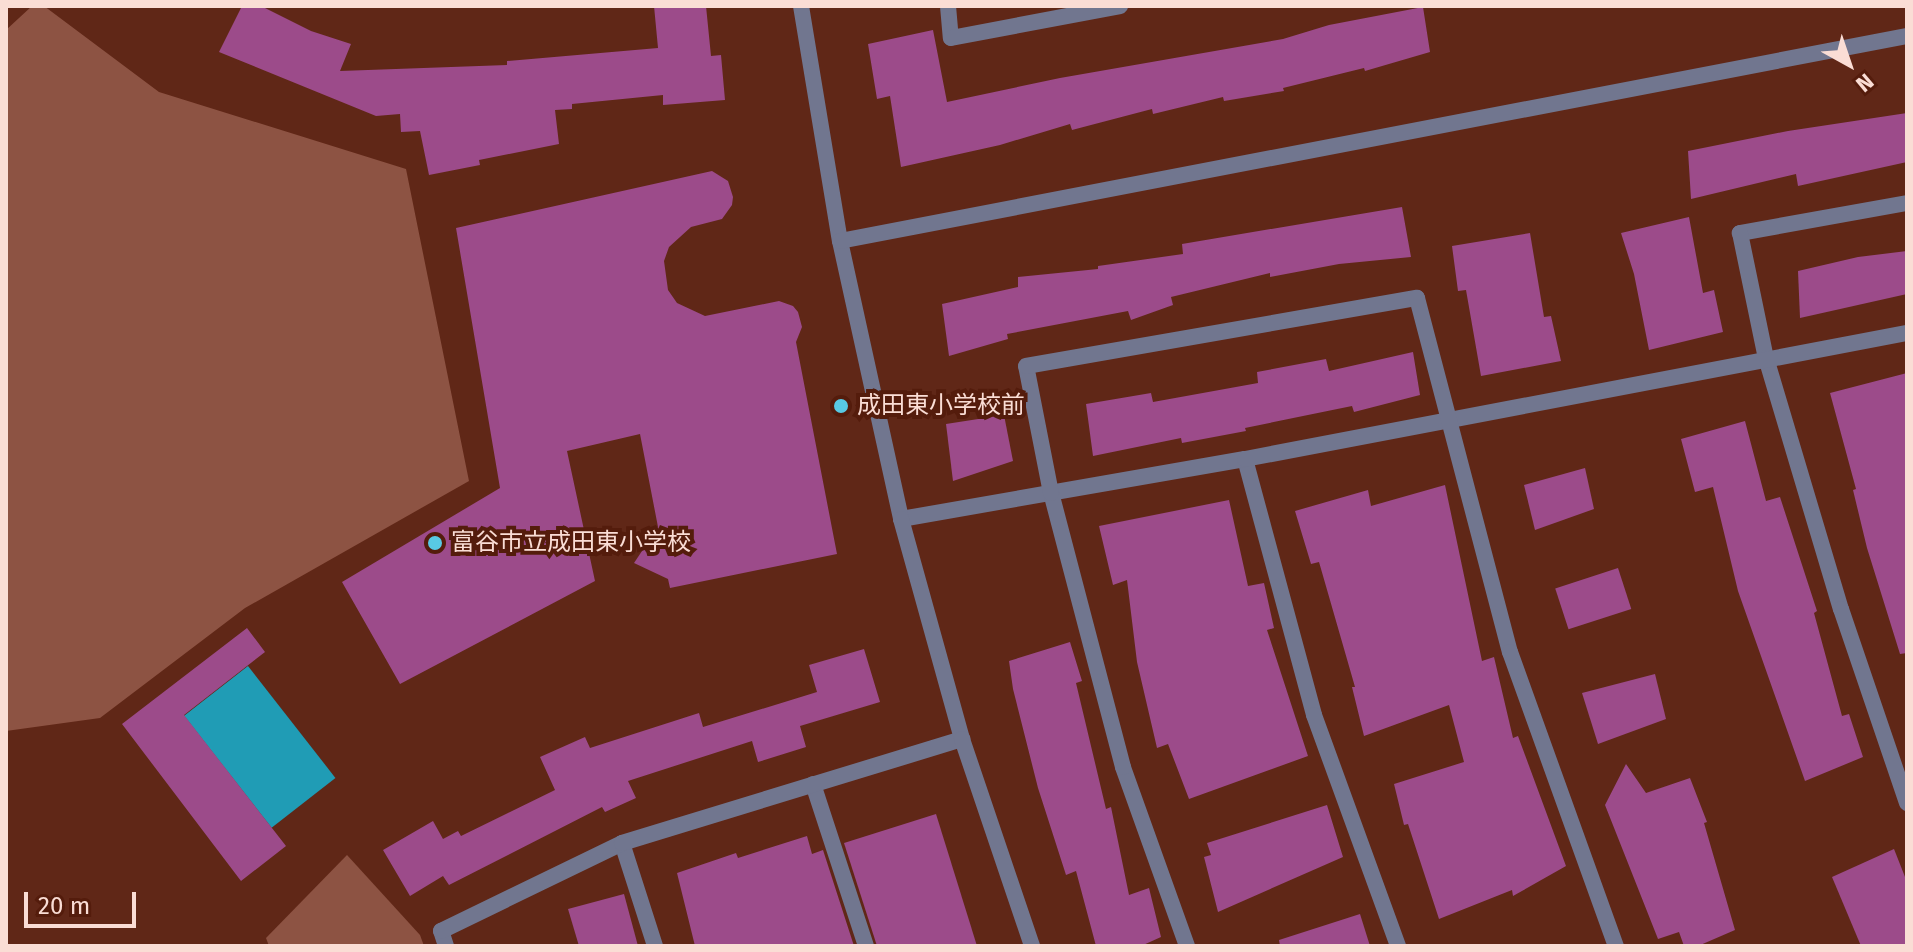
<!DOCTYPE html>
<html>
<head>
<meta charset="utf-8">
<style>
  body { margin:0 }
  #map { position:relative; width:1913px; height:952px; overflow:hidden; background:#602717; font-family:"Fira Sans","Noto Sans JP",sans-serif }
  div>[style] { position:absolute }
  .green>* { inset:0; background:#8d5343 }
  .water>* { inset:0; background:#209cb5; transform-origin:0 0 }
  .building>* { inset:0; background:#9c4b8a; transform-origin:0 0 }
  .minor>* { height:16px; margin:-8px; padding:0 8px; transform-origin:8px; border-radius:8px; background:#71768f }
  .tertiary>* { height:16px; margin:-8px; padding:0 8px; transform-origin:8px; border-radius:8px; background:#71768f }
  .dots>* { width:22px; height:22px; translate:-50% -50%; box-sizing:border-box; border:4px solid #541c0c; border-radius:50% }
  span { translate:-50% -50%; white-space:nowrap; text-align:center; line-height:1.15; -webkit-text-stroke:8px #541c0c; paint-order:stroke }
  .poi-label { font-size:24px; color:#faddd5 }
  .left { translate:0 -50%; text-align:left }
  .frame { position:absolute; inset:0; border:8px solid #faddd5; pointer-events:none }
  .north { position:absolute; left:1809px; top:24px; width:80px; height:80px; -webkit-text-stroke:6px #541c0c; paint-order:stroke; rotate:140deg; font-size:22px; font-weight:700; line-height:32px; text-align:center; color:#faddd5 }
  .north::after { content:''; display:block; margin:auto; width:28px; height:36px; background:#faddd5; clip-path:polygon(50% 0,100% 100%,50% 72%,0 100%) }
  .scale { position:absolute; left:24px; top:892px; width:112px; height:36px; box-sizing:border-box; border:4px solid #faddd5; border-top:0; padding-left:10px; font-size:24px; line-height:28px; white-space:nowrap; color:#faddd5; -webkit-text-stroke:6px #541c0c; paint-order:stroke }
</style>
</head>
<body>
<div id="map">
  <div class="green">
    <i style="clip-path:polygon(32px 6px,44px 6px,159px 92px,406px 169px,469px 481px,245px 608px,100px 718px,6px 731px,6px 30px)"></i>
    <i style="clip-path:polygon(347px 855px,420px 935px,424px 946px,269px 946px,266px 938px)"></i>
  </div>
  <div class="water">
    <i style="left:248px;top:666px;width:142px;height:81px;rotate:52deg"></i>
  </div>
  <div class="building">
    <i style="clip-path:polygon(242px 6px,261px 6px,311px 31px,351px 44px,340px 71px,507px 65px,507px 61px,658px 48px,654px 6px,706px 6px,711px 56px,721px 55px,725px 100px,663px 105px,663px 95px,572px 104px,572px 109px,555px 110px,559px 144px,479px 160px,480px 165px,429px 175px,420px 131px,401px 132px,400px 114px,376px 116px,219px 52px)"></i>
    <i style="clip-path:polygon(1423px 7px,1430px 52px,1365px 71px,1364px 68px,1283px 88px,1284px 91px,1224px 101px,1223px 97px,1153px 114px,1152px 109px,1072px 130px,1070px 124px,1000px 145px,901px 167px,890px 96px,877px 99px,868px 44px,933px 30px,947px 102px,1060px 78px,1283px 39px,1329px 25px)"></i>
    <i style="clip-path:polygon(1907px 113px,1907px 162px,1798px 186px,1796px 174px,1691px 199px,1688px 151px,1788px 131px)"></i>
    <i style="clip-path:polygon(712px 171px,728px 181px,733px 197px,732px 205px,722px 219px,691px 227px,669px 247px,664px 261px,668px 290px,677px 303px,705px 316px,779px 301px,793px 306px,798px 312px,802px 327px,796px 342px,837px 554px,670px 588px,668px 579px,634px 563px,658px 527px,640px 434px,567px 451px,595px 581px,400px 684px,342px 582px,500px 488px,456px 228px)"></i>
    <i style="clip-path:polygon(1402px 207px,1411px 257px,1339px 264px,1270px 277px,1270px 273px,1171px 297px,1173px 305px,1131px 320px,1128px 311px,1007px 334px,1008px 339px,949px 356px,942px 304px,1018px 287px,1018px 277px,1098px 269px,1098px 266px,1183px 254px,1182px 244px)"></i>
    <i style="clip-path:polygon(1689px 217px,1703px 293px,1714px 290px,1723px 332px,1649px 350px,1634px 274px,1621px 233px)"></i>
    <i style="clip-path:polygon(1530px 233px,1544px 317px,1551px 316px,1561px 361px,1481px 376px,1466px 290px,1458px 291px,1452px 246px)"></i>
    <i style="clip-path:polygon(1907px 251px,1907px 294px,1800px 318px,1798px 271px,1858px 257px)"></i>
    <i style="clip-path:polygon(1413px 352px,1420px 395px,1354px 412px,1352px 406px,1245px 428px,1246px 431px,1182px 443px,1181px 438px,1093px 456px,1086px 404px,1151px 393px,1153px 402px,1258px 383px,1257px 372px,1326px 359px,1329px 371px)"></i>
    <i style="clip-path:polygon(1907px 373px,1907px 653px,1900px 654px,1867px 548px,1853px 490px,1856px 489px,1830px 393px)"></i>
    <i style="clip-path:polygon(1004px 415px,1013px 461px,953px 481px,946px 424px)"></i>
    <i style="clip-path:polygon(1745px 421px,1766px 501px,1780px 497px,1817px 611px,1814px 613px,1842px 716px,1849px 714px,1863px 757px,1805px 781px,1738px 591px,1713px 487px,1695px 492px,1681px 439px)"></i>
    <i style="clip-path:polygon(1585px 468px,1594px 509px,1535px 530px,1524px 485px)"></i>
    <i style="clip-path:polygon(1445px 485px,1482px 661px,1494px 657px,1513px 738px,1518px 736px,1566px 866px,1513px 896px,1512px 890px,1439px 919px,1408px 824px,1404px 825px,1394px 784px,1464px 762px,1449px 705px,1364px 736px,1352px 687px,1355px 687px,1319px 562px,1311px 564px,1295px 511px,1368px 490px,1371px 506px)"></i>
    <i style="clip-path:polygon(1229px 500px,1248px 586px,1264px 583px,1274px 628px,1267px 630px,1308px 756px,1189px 799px,1168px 744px,1157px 748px,1137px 662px,1127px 580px,1113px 585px,1099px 526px)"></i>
    <i style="left:1618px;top:568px;width:43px;height:66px;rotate:72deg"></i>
    <i style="clip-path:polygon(247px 628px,265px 652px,184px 715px,286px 846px,241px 881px,122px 724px)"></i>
    <i style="clip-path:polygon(1070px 642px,1082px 681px,1076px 683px,1106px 809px,1111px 807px,1129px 895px,1149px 888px,1161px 937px,1141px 946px,1096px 946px,1076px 871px,1066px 875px,1038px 788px,1013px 689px,1009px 661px)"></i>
    <i style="clip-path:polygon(864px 649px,880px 702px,800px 726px,806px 747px,758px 762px,752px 741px,628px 781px,636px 798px,605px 812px,602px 807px,449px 885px,443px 876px,410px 896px,383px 850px,433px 821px,443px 839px,458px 831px,461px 836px,555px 790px,540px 757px,585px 737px,590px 748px,699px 713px,703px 727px,817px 692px,809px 665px)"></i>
    <i style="clip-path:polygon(1655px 674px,1666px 719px,1598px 744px,1582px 693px)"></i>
    <i style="clip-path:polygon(1626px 764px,1646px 793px,1690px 778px,1707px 822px,1704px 823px,1735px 930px,1698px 946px,1684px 946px,1679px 932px,1658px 939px,1605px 805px)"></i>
    <i style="clip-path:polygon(1327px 805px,1343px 857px,1218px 912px,1204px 857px,1211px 855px,1207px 843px)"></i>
    <i style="clip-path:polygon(936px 814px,977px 946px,877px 946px,844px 843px)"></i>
    <i style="clip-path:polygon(807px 836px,812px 854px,823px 850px,854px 946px,695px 946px,677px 873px,736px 853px,738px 858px)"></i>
    <i style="clip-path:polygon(1894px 849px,1907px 882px,1907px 946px,1861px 946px,1832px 877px)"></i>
    <i style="clip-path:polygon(624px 894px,638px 946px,579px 946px,568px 909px)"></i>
    <i style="clip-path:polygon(1360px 914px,1370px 946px,1280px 946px,1279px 940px)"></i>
  </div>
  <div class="minor">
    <i style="left:948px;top:6px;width:32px;rotate:85deg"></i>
    <i style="left:951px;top:38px;width:172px;rotate:-10.7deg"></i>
    <i style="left:1907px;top:203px;width:170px;rotate:169.8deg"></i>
    <i style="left:1740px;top:233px;width:128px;rotate:78.3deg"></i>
    <i style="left:1766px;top:358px;width:262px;rotate:73.4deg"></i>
    <i style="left:1841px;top:609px;width:205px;rotate:71.2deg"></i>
    <i style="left:1245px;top:459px;width:265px;rotate:74.9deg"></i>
    <i style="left:1314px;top:715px;width:246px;rotate:70deg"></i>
    <i style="left:901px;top:519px;width:349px;rotate:-9.9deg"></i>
    <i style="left:1245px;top:459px;width:674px;rotate:-10.78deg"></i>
    <i style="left:813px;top:784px;width:170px;rotate:71.9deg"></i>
    <i style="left:622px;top:843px;width:108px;rotate:72.2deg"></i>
    <i style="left:446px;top:946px;width:16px;rotate:-108deg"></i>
    <i style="left:441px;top:931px;width:201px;rotate:-25.9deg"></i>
    <i style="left:622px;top:843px;width:356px;rotate:-17deg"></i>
    <i style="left:1187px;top:946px;width:190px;rotate:-109.7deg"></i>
    <i style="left:1123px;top:767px;width:283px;rotate:-104.7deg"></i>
    <i style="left:1051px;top:493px;width:129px;rotate:-101.1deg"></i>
    <i style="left:1026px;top:366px;width:397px;rotate:-9.9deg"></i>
    <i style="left:1417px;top:298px;width:366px;rotate:75.3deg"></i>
    <i style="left:1510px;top:652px;width:313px;rotate:70.2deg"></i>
  </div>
  <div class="tertiary">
    <i style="left:801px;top:6px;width:238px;rotate:80.6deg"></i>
    <i style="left:840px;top:241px;width:285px;rotate:77.6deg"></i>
    <i style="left:901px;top:519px;width:228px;rotate:74.5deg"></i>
    <i style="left:962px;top:739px;width:219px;rotate:71.3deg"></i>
    <i style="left:840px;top:241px;width:1087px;rotate:-10.88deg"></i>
  </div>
  <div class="dots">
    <i style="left:841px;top:406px;background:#58c9e4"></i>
    <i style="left:435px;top:543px;background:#58c9e4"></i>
  </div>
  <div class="poi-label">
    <span class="left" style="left:857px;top:406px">成田東小学校前</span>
    <span class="left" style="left:451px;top:543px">富谷市立成田東小学校</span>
  </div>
  <div class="frame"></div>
  <div class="north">N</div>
  <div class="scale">20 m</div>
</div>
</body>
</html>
